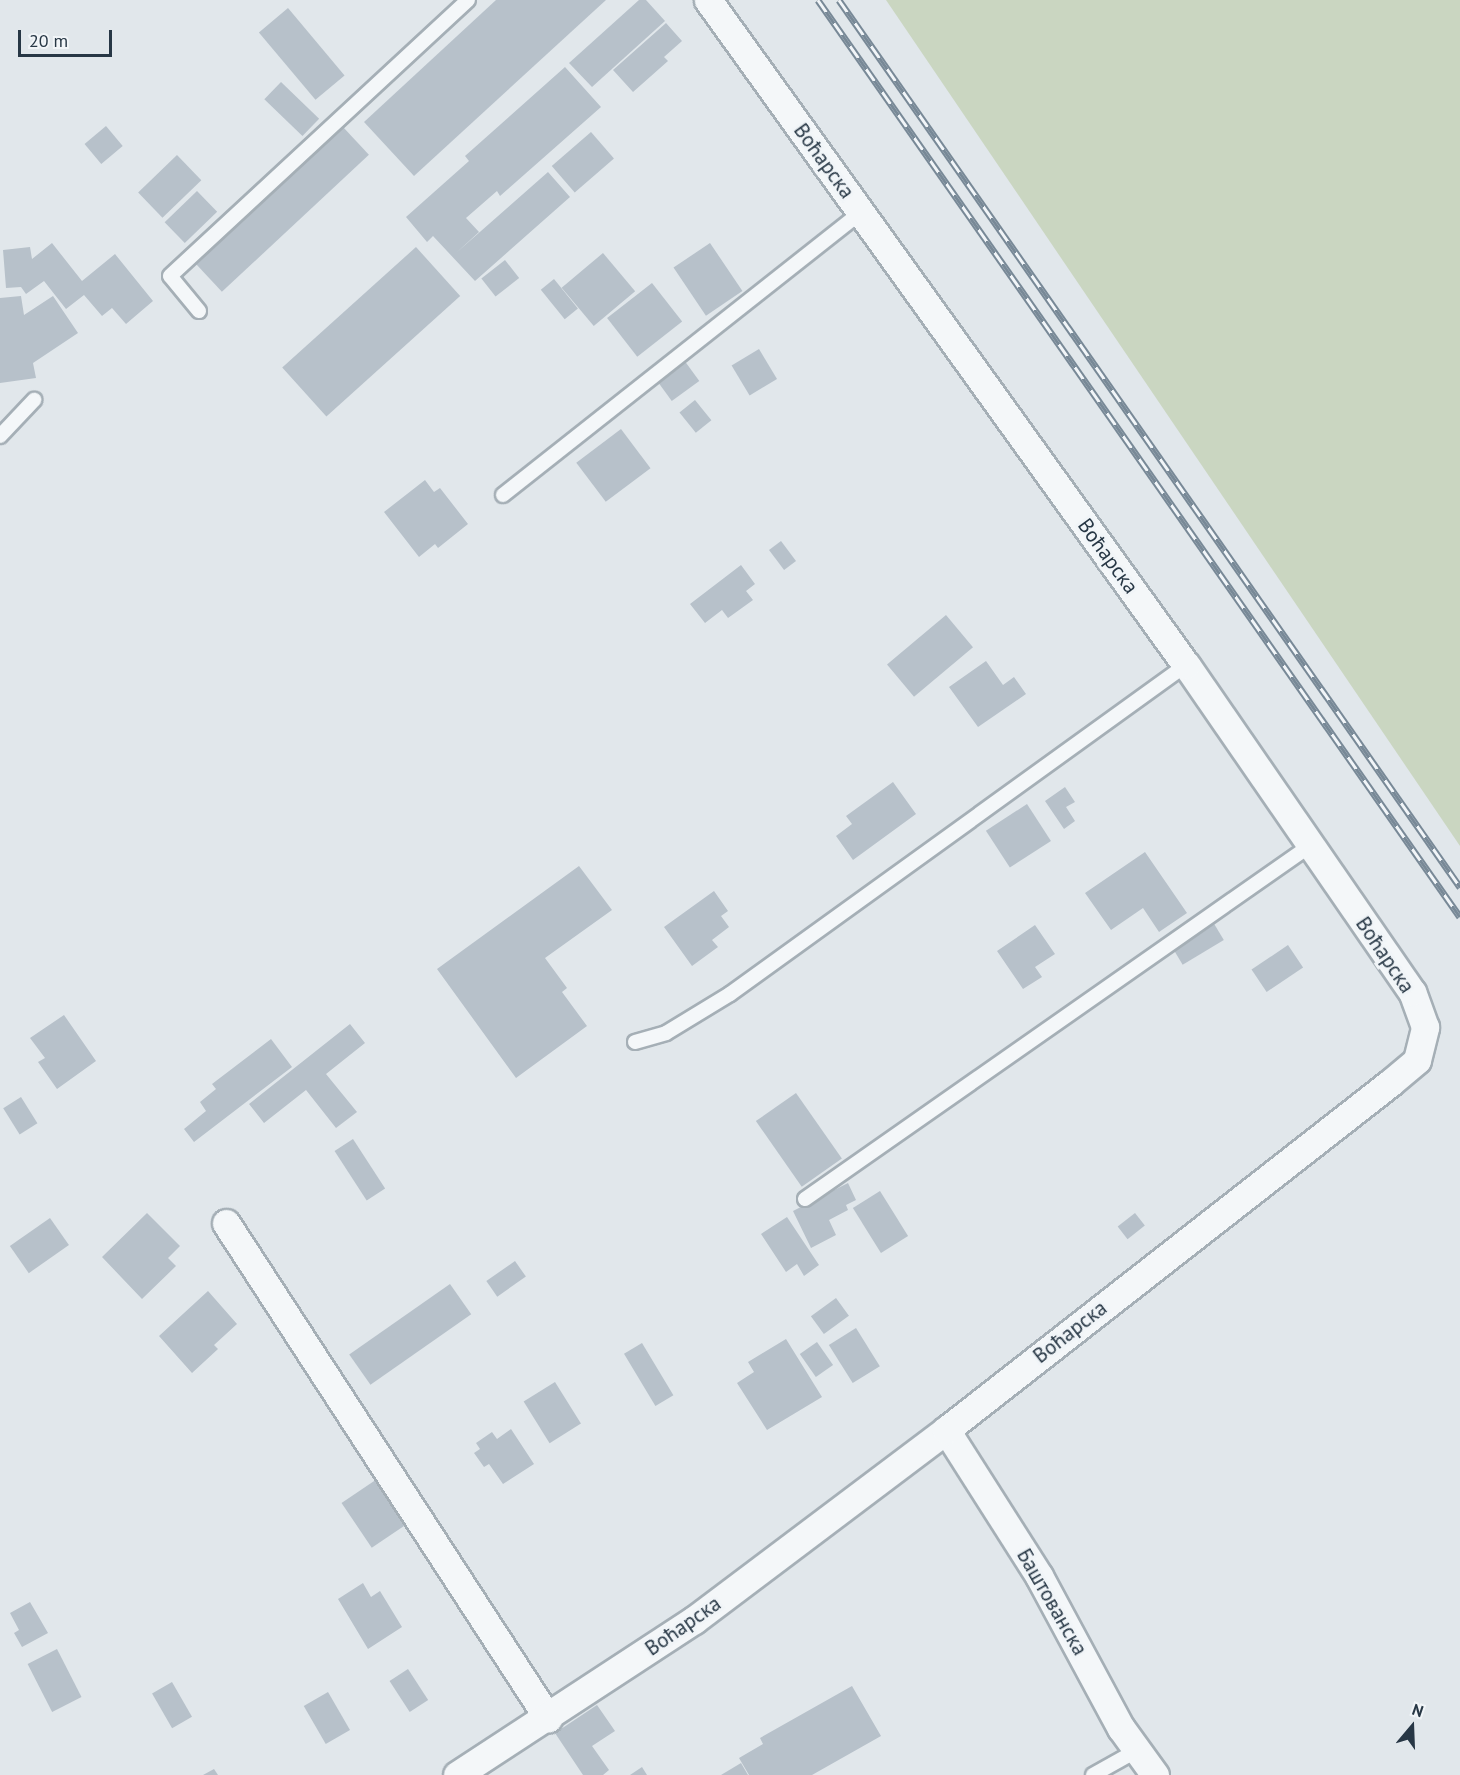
<!DOCTYPE html>
<html>
<head>
<meta charset="utf-8">
<style>
  body { margin:0 }
  #map { position:relative; width:1460px; height:1775px; overflow:hidden; background:#e1e7eb; font-family:"PT Sans",sans-serif }
  div>[style] { position:absolute }
  .green>* { inset:0; background:#cad6c1 }
  .building>* { inset:0; background:#b7c1ca; transform-origin:0 0 }
  .roads { filter:drop-shadow(2px 0 #a5afb6) drop-shadow(-2px 0 #a5afb6) drop-shadow(0 2px #a5afb6) drop-shadow(0 -2px #a5afb6) }
  .lane>* { height:14px; margin:-7px; padding:0 7px; transform-origin:7px; border-radius:7px; background:#f4f7f9 }
  .street>* { height:27px; margin:-13.5px; padding:0 13.5px; transform-origin:13.5px; border-radius:13.5px; background:#f4f7f9 }
  .rail>* { height:7px; margin-top:-3.5px; transform-origin:0; background:repeating-linear-gradient(90deg,#f1f5f8 0 14px,#788997 0 28px); box-sizing:border-box; border-block:2px solid #788997 }
  span { translate:-50% -50%; white-space:nowrap; text-align:center; line-height:1.15; -webkit-text-stroke:6px #f1f5f8; paint-order:stroke }
  .street-label { font-size:21px; color:#273745 }
  .north { position:absolute; left:1382px; top:1697px; width:60px; height:60px; -webkit-text-stroke:4px #f1f5f8; paint-order:stroke; rotate:19deg; font-size:16px; font-weight:700; line-height:24px; text-align:center; color:#273745 }
  .north::after { content:''; display:block; margin:auto; width:21px; height:27px; background:#273745; clip-path:polygon(50% 0,100% 100%,50% 72%,0 100%) }
  .scale { position:absolute; left:18px; top:30px; width:94px; height:27px; box-sizing:border-box; border:3px solid #273745; border-top:0; padding-left:8px; font-size:18px; line-height:21px; white-space:nowrap; color:#273745; -webkit-text-stroke:4px #f1f5f8; paint-order:stroke }
</style>
</head>
<body>
<div id="map">
  <div class="green">
    <i style="clip-path:polygon(886px 0,1460px 0,1460px 846px)"></i>
  </div>
  <div class="building">
    <i style="clip-path:polygon(496px 0,606px 0,414px 176px,364px 122px)"></i>
    <i style="clip-path:polygon(639px 0,646px 0,665px 21px,592px 87px,569px 63px)"></i>
    <i style="left:288px;top:8px;width:88px;height:38px;rotate:50deg"></i>
    <i style="clip-path:polygon(666px 23px,682px 41px,664px 57px,668px 61px,633px 92px,613px 70px)"></i>
    <i style="clip-path:polygon(565px 67px,601px 107px,500px 196px,497px 191px,466px 218px,479px 232px,456px 253px,548px 172px,570px 197px,475px 281px,433px 236px,427px 242px,406px 217px,469px 161px,465px 156px)"></i>
    <i style="left:281px;top:82px;width:53px;height:24px;rotate:44deg"></i>
    <i style="left:106px;top:126px;width:26px;height:28px;rotate:50deg"></i>
    <i style="left:343px;top:127px;width:38px;height:201px;rotate:47deg"></i>
    <i style="left:591px;top:132px;width:35px;height:52px;rotate:49deg"></i>
    <i style="left:177px;top:155px;width:35px;height:54px;rotate:46deg"></i>
    <i style="left:197px;top:191px;width:29px;height:45px;rotate:46deg"></i>
    <i style="clip-path:polygon(52px 243px,82px 281px,115px 254px,153px 301px,126px 324px,112px 308px,102px 316px,84px 295px,66px 309px,44px 281px,26px 294px,21px 287px,6px 288px,3px 250px,30px 247px,32px 259px)"></i>
    <i style="left:710px;top:243px;width:58px;height:44px;rotate:56deg"></i>
    <i style="left:416px;top:247px;width:66px;height:180px;rotate:48deg"></i>
    <i style="left:603px;top:253px;width:50px;height:54px;rotate:50deg"></i>
    <i style="left:505px;top:260px;width:23px;height:30px;rotate:52deg"></i>
    <i style="left:554px;top:279px;width:38px;height:17px;rotate:51deg"></i>
    <i style="left:652px;top:283px;width:49px;height:57px;rotate:52deg"></i>
    <i style="clip-path:polygon(21px 296px,24px 315px,53px 296px,78px 333px,33px 363px,36px 378px,0 383px,0 298px)"></i>
    <i style="left:759px;top:349px;width:35px;height:32px;rotate:59deg"></i>
    <i style="left:684px;top:360px;width:26px;height:34px;rotate:54deg"></i>
    <i style="left:695px;top:400px;width:26px;height:20px;rotate:51deg"></i>
    <i style="left:621px;top:429px;width:49px;height:56px;rotate:53deg"></i>
    <i style="clip-path:polygon(425px 480px,434px 492px,440px 488px,468px 524px,438px 548px,435px 544px,419px 557px,384px 512px)"></i>
    <i style="left:781px;top:541px;width:25px;height:15px;rotate:53deg"></i>
    <i style="clip-path:polygon(741px 565px,755px 584px,746px 591px,753px 600px,728px 618px,722px 610px,705px 623px,690px 604px)"></i>
    <i style="left:946px;top:615px;width:42px;height:77px;rotate:50deg"></i>
    <i style="clip-path:polygon(986px 661px,1003px 685px,1014px 677px,1026px 694px,978px 727px,949px 687px)"></i>
    <i style="clip-path:polygon(893px 782px,916px 814px,853px 860px,836px 836px,852px 824px,846px 816px)"></i>
    <i style="clip-path:polygon(1065px 787px,1075px 802px,1066px 807px,1075px 821px,1064px 829px,1045px 801px)"></i>
    <i style="left:1027px;top:804px;width:44px;height:49px;rotate:57deg"></i>
    <i style="clip-path:polygon(1145px 852px,1187px 913px,1159px 932px,1143px 908px,1111px 930px,1085px 893px)"></i>
    <i style="clip-path:polygon(579px 866px,612px 910px,545px 958px,567px 988px,562px 992px,587px 1026px,516px 1078px,437px 969px)"></i>
    <i style="clip-path:polygon(714px 891px,728px 911px,721px 916px,729px 927px,712px 940px,718px 947px,692px 966px,664px 927px)"></i>
    <i style="left:1213px;top:922px;width:21px;height:48px;rotate:59deg"></i>
    <i style="clip-path:polygon(1035px 925px,1055px 954px,1035px 967px,1042px 977px,1023px 989px,997px 951px)"></i>
    <i style="left:1288px;top:945px;width:27px;height:44px;rotate:56deg"></i>
    <i style="clip-path:polygon(64px 1015px,96px 1061px,57px 1089px,38px 1062px,45px 1058px,30px 1038px)"></i>
    <i style="clip-path:polygon(350px 1024px,365px 1043px,326px 1074px,357px 1112px,336px 1128px,306px 1090px,264px 1123px,249px 1104px)"></i>
    <i style="clip-path:polygon(271px 1039px,292px 1067px,194px 1142px,184px 1129px,206px 1111px,200px 1102px,216px 1089px,212px 1084px)"></i>
    <i style="left:796px;top:1093px;width:80px;height:49px;rotate:55deg"></i>
    <i style="left:21px;top:1097px;width:31px;height:21px;rotate:58deg"></i>
    <i style="left:353px;top:1139px;width:59px;height:22px;rotate:57deg"></i>
    <i style="clip-path:polygon(848px 1183px,856px 1200px,846px 1205px,848px 1210px,829px 1220px,836px 1235px,811px 1248px,793px 1211px)"></i>
    <i style="left:880px;top:1191px;width:53px;height:32px;rotate:58deg"></i>
    <i style="clip-path:polygon(147px 1213px,180px 1246px,168px 1258px,176px 1266px,142px 1299px,102px 1257px)"></i>
    <i style="left:1135px;top:1213px;width:16px;height:22px;rotate:52deg"></i>
    <i style="clip-path:polygon(787px 1217px,819px 1265px,804px 1276px,797px 1264px,786px 1272px,761px 1234px)"></i>
    <i style="left:50px;top:1218px;width:33px;height:49px;rotate:55deg"></i>
    <i style="left:515px;top:1261px;width:19px;height:35px;rotate:55deg"></i>
    <i style="left:450px;top:1284px;width:37px;height:123px;rotate:55deg"></i>
    <i style="clip-path:polygon(208px 1291px,237px 1324px,214px 1345px,218px 1349px,192px 1373px,159px 1336px)"></i>
    <i style="left:836px;top:1298px;width:22px;height:31px;rotate:54deg"></i>
    <i style="left:856px;top:1328px;width:45px;height:32px;rotate:58deg"></i>
    <i style="clip-path:polygon(786px 1339px,822px 1397px,767px 1430px,737px 1383px,754px 1372px,748px 1362px)"></i>
    <i style="left:817px;top:1342px;width:28px;height:21px;rotate:55deg"></i>
    <i style="left:642px;top:1343px;width:61px;height:21px;rotate:59deg"></i>
    <i style="left:555px;top:1382px;width:49px;height:37px;rotate:58deg"></i>
    <i style="clip-path:polygon(511px 1429px,534px 1464px,503px 1484px,489px 1464px,484px 1467px,474px 1453px,480px 1449px,476px 1443px,492px 1432px,497px 1439px)"></i>
    <i style="left:383px;top:1475px;width:54px;height:50px;rotate:56deg"></i>
    <i style="clip-path:polygon(363px 1583px,371px 1597px,380px 1591px,402px 1627px,368px 1649px,338px 1599px)"></i>
    <i style="clip-path:polygon(30px 1602px,48px 1633px,22px 1647px,14px 1633px,19px 1630px,10px 1613px)"></i>
    <i style="left:57px;top:1649px;width:54px;height:33px;rotate:63deg"></i>
    <i style="left:408px;top:1669px;width:37px;height:22px;rotate:57deg"></i>
    <i style="left:172px;top:1682px;width:40px;height:23px;rotate:60deg"></i>
    <i style="clip-path:polygon(852px 1686px,881px 1736px,812px 1775px,749px 1775px,739px 1758px,763px 1744px,760px 1738px)"></i>
    <i style="left:328px;top:1692px;width:44px;height:28px;rotate:60deg"></i>
    <i style="clip-path:polygon(597px 1705px,615px 1731px,592px 1746px,609px 1770px,603px 1775px,583px 1775px,555px 1733px)"></i>
    <i style="clip-path:polygon(741px 1763px,748px 1775px,721px 1775px)"></i>
    <i style="clip-path:polygon(642px 1767px,647px 1775px,630px 1775px)"></i>
    <i style="clip-path:polygon(214px 1769px,218px 1775px,203px 1775px)"></i>
  </div>
  <div class="roads">
    <div class="lane">
      <i style="left:199px;top:311px;width:45px;rotate:-129.6deg"></i>
      <i style="left:170px;top:276px;width:406px;rotate:-42.8deg"></i>
      <i style="left:0;top:436px;width:50px;rotate:-46.6deg"></i>
      <i style="left:503px;top:495px;width:456px;rotate:-38.3deg"></i>
      <i style="left:635px;top:1042px;width:32px;rotate:-16deg"></i>
      <i style="left:666px;top:1033px;width:75px;rotate:-31.4deg"></i>
      <i style="left:730px;top:994px;width:562px;rotate:-35.81deg"></i>
      <i style="left:805px;top:1199px;width:618px;rotate:-34.98deg"></i>
      <i style="left:1093px;top:1775px;width:49px;rotate:-29.2deg"></i>
    </div>
    <div class="street">
      <i style="left:226px;top:1223px;width:591px;rotate:56.96deg"></i>
      <i style="left:946px;top:1430px;width:173px;rotate:57.5deg"></i>
      <i style="left:1039px;top:1576px;width:173px;rotate:61.7deg"></i>
      <i style="left:1121px;top:1728px;width:58px;rotate:54.1deg"></i>
      <i style="left:457px;top:1775px;width:283px;rotate:-33.2deg"></i>
      <i style="left:694px;top:1620px;width:316px;rotate:-37deg"></i>
      <i style="left:946px;top:1430px;width:564px;rotate:-38.01deg"></i>
      <i style="left:1390px;top:1083px;width:35px;rotate:-40deg"></i>
      <i style="left:1417px;top:1060px;width:34px;rotate:-76deg"></i>
      <i style="left:1425px;top:1027px;width:37px;rotate:-110deg"></i>
      <i style="left:1412px;top:992px;width:397px;rotate:-124.6deg"></i>
      <i style="left:1186px;top:665px;width:819px;rotate:-125.71deg"></i>
    </div>
  </div>
  <div class="rail">
    <i style="left:818px;top:0;width:1119px;rotate:55deg"></i>
    <i style="left:839px;top:0;width:1083px;rotate:55deg"></i>
  </div>
  <div class="street-label">
    <span style="left:824px;top:161px;rotate:54deg">Воћарска</span>
    <span style="left:1108px;top:556px;rotate:54deg">Воћарска</span>
    <span style="left:1385px;top:955px;rotate:56deg">Воћарска</span>
    <span style="left:1070px;top:1332px;rotate:-38deg">Воћарска</span>
    <span style="left:1052px;top:1602px;rotate:60deg">Баштованска</span>
    <span style="left:683px;top:1626px;rotate:-35deg">Воћарска</span>
  </div>
  <div class="north">N</div>
  <div class="scale">20 m</div>
</div>
</body>
</html>
